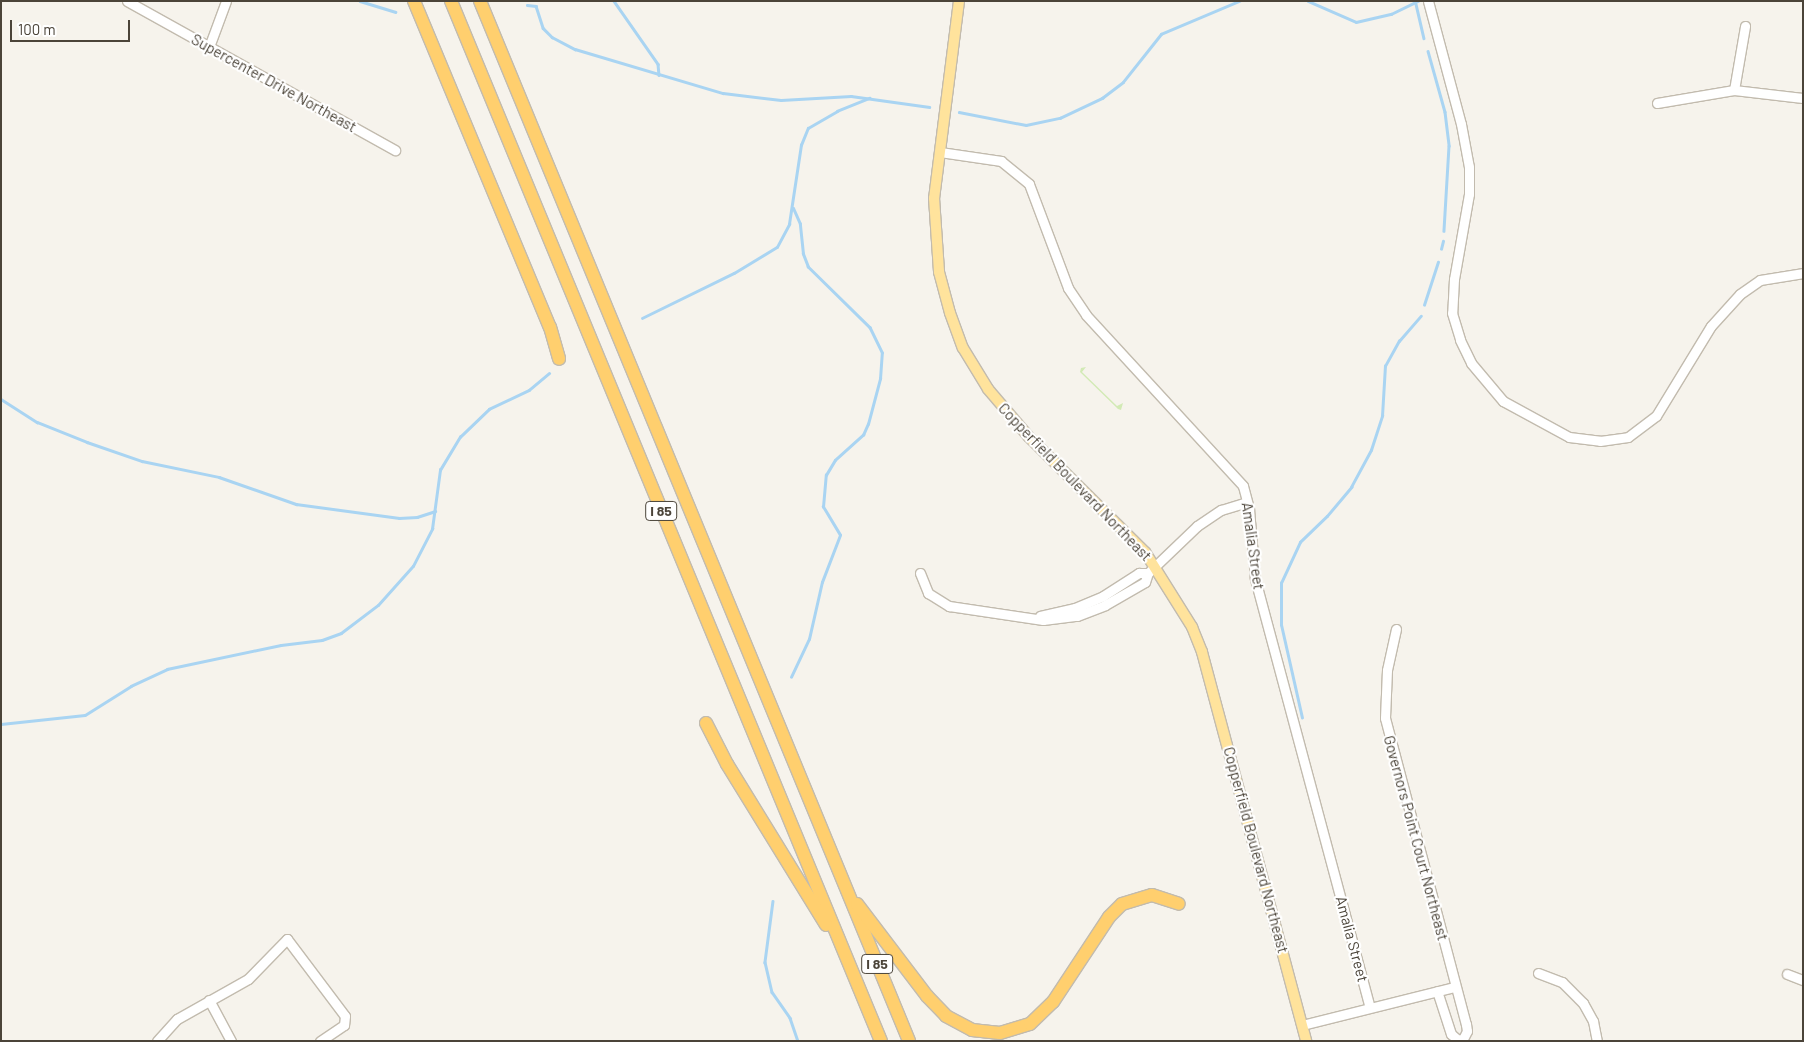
<!DOCTYPE html>
<html>
<head>
<meta charset="utf-8">
<style>
  body { margin:0 }
  #map { position:relative; width:1804px; height:1042px; overflow:hidden; background:#f6f3ec; font-family:Barlow,sans-serif }
  div>[style] { position:absolute }
  .green>* { inset:0; background:#d2eab5 }
  .stream>* { height:2.5px; margin:-1.25px; padding:0 1.25px; transform-origin:1.25px; border-radius:1.25px; background:#a9d4f2 }
  .roads { filter:drop-shadow(1px 0 #c2bbae) drop-shadow(-1px 0 #c2bbae) drop-shadow(0 1px #c2bbae) drop-shadow(0 -1px #c2bbae) }
  .minor>* { height:9px; margin:-4.5px; padding:0 4.5px; transform-origin:4.5px; border-radius:4.5px; background:#fff }
  .major>* { height:10px; margin:-5px; padding:0 5px; transform-origin:5px; border-radius:5px; background:#ffe39c }
  .highway>* { height:12px; margin:-6px; padding:0 6px; transform-origin:6px; border-radius:6px; background:#ffcf6e }
  span { translate:-50% -50%; white-space:nowrap; text-align:center; line-height:1.15; -webkit-text-stroke:4.5px #fff; paint-order:stroke }
  .shield-label span { padding:1px 4px; background:#fff; border:1px solid; border-radius:4px; -webkit-text-stroke-width:0 }
  .shield-label { font-size:14px; color:#4b4439; font-weight:700 }
  .street-label { font-size:15px; color:#4b4439 }
  .frame { position:absolute; inset:0; border:2px solid #4b4439; pointer-events:none }
  .scale { position:absolute; left:10px; top:20px; width:120px; height:22px; box-sizing:border-box; border:2px solid #4b4439; border-top:0; padding-left:6px; font-size:15px; line-height:18px; white-space:nowrap; color:#4b4439; -webkit-text-stroke:4px #fff; paint-order:stroke }
</style>
</head>
<body>
<div id="map">
  <div class="green">
    <i style="clip-path:polygon(1086px 367px,1082px 372px,1117px 406px,1123px 403px,1121px 410px,1118px 409px,1080px 372px,1081px 368px)"></i>
  </div>
  <div class="stream">
    <i style="left:360px;top:1px;width:37px;rotate:17deg"></i>
    <i style="left:614px;top:1px;width:77px;rotate:55.1deg"></i>
    <i style="left:658px;top:64px;width:11px;rotate:85deg"></i>
    <i style="left:1308px;top:1px;width:52px;rotate:23.6deg"></i>
    <i style="left:1356px;top:22px;width:36px;rotate:-13deg"></i>
    <i style="left:1391px;top:14px;width:30px;rotate:-26deg"></i>
    <i style="left:1416px;top:4px;width:35px;rotate:77deg"></i>
    <i style="left:527px;top:5px;width:9px;rotate:6deg"></i>
    <i style="left:536px;top:6px;width:23px;rotate:72deg"></i>
    <i style="left:543px;top:28px;width:13px;rotate:45deg"></i>
    <i style="left:552px;top:37px;width:26px;rotate:28deg"></i>
    <i style="left:575px;top:49px;width:154px;rotate:16.6deg"></i>
    <i style="left:723px;top:93px;width:58px;rotate:6.9deg"></i>
    <i style="left:781px;top:100px;width:70px;rotate:-3.3deg"></i>
    <i style="left:851px;top:96px;width:79px;rotate:8deg"></i>
    <i style="left:1428px;top:51px;width:63px;rotate:74.4deg"></i>
    <i style="left:1445px;top:112px;width:34px;rotate:83deg"></i>
    <i style="left:1449px;top:146px;width:85px;rotate:93.4deg"></i>
    <i style="left:959px;top:112px;width:68px;rotate:11deg"></i>
    <i style="left:1026px;top:125px;width:35px;rotate:-12deg"></i>
    <i style="left:1060px;top:118px;width:47px;rotate:-25.5deg"></i>
    <i style="left:1102px;top:98px;width:26px;rotate:-37deg"></i>
    <i style="left:1123px;top:82px;width:61px;rotate:-51.6deg"></i>
    <i style="left:1161px;top:34px;width:85px;rotate:-22.9deg"></i>
    <i style="left:1441px;top:249px;width:8px;rotate:-76deg"></i>
    <i style="left:1424px;top:305px;width:45px;rotate:-72deg"></i>
    <i style="left:642px;top:318px;width:102px;rotate:-26.1deg"></i>
    <i style="left:734px;top:273px;width:50px;rotate:-31.2deg"></i>
    <i style="left:777px;top:247px;width:26px;rotate:-62deg"></i>
    <i style="left:789px;top:224px;width:80px;rotate:-81.4deg"></i>
    <i style="left:801px;top:145px;width:18px;rotate:-68deg"></i>
    <i style="left:808px;top:128px;width:34px;rotate:-30deg"></i>
    <i style="left:837px;top:111px;width:35px;rotate:-22deg"></i>
    <i style="left:1px;top:399px;width:43px;rotate:32.6deg"></i>
    <i style="left:37px;top:422px;width:54px;rotate:21.8deg"></i>
    <i style="left:87px;top:442px;width:58px;rotate:19.1deg"></i>
    <i style="left:142px;top:461px;width:79px;rotate:11.7deg"></i>
    <i style="left:219px;top:477px;width:82px;rotate:19.3deg"></i>
    <i style="left:296px;top:504px;width:104px;rotate:7.7deg"></i>
    <i style="left:399px;top:518px;width:18px;rotate:-3deg"></i>
    <i style="left:417px;top:517px;width:19px;rotate:-18deg"></i>
    <i style="left:791px;top:677px;width:42px;rotate:-64.7deg"></i>
    <i style="left:809px;top:639px;width:58px;rotate:-77.2deg"></i>
    <i style="left:822px;top:582px;width:50px;rotate:-69deg"></i>
    <i style="left:840px;top:535px;width:33px;rotate:-121deg"></i>
    <i style="left:823px;top:507px;width:32px;rotate:-85deg"></i>
    <i style="left:826px;top:475px;width:17px;rotate:-59deg"></i>
    <i style="left:835px;top:460px;width:38px;rotate:-42deg"></i>
    <i style="left:863px;top:435px;width:12px;rotate:-66deg"></i>
    <i style="left:868px;top:424px;width:47px;rotate:-75.1deg"></i>
    <i style="left:880px;top:379px;width:26px;rotate:-86deg"></i>
    <i style="left:882px;top:353px;width:28px;rotate:-116deg"></i>
    <i style="left:870px;top:328px;width:87px;rotate:-135.5deg"></i>
    <i style="left:808px;top:267px;width:14px;rotate:-111deg"></i>
    <i style="left:803px;top:254px;width:30px;rotate:-96deg"></i>
    <i style="left:800px;top:224px;width:17px;rotate:-114deg"></i>
    <i style="left:1302px;top:718px;width:95px;rotate:-102.7deg"></i>
    <i style="left:1281px;top:625px;width:42px;rotate:-90deg"></i>
    <i style="left:1281px;top:583px;width:45px;rotate:-65.1deg"></i>
    <i style="left:1300px;top:542px;width:37px;rotate:-44deg"></i>
    <i style="left:1327px;top:516px;width:38px;rotate:-50deg"></i>
    <i style="left:1351px;top:487px;width:42px;rotate:-61.6deg"></i>
    <i style="left:1371px;top:450px;width:36px;rotate:-72deg"></i>
    <i style="left:1382px;top:416px;width:50px;rotate:-86.6deg"></i>
    <i style="left:1385px;top:366px;width:29px;rotate:-61deg"></i>
    <i style="left:1399px;top:341px;width:33px;rotate:-49deg"></i>
    <i style="left:1px;top:724px;width:84px;rotate:-6.1deg"></i>
    <i style="left:85px;top:715px;width:54px;rotate:-32.2deg"></i>
    <i style="left:131px;top:686px;width:40px;rotate:-25deg"></i>
    <i style="left:167px;top:669px;width:116px;rotate:-11.9deg"></i>
    <i style="left:281px;top:645px;width:41px;rotate:-7deg"></i>
    <i style="left:322px;top:640px;width:20px;rotate:-20deg"></i>
    <i style="left:341px;top:633px;width:46px;rotate:-37.1deg"></i>
    <i style="left:378px;top:605px;width:52px;rotate:-48.1deg"></i>
    <i style="left:413px;top:566px;width:42px;rotate:-62.8deg"></i>
    <i style="left:432px;top:529px;width:60px;rotate:-82.3deg"></i>
    <i style="left:440px;top:470px;width:39px;rotate:-59deg"></i>
    <i style="left:460px;top:437px;width:40px;rotate:-44deg"></i>
    <i style="left:489px;top:409px;width:44px;rotate:-25.4deg"></i>
    <i style="left:529px;top:390px;width:26px;rotate:-40deg"></i>
    <i style="left:773px;top:901px;width:62px;rotate:97.5deg"></i>
    <i style="left:765px;top:962px;width:31px;rotate:77deg"></i>
    <i style="left:772px;top:992px;width:32px;rotate:55deg"></i>
    <i style="left:790px;top:1018px;width:24px;rotate:71deg"></i>
  </div>
  <div class="roads">
    <div class="minor">
      <i style="left:127px;top:1px;width:307px;rotate:29.1deg"></i>
      <i style="left:1428px;top:1px;width:127px;rotate:75deg"></i>
      <i style="left:1461px;top:124px;width:44px;rotate:79.5deg"></i>
      <i style="left:1469px;top:167px;width:27px;rotate:90deg"></i>
      <i style="left:1469px;top:194px;width:86px;rotate:100deg"></i>
      <i style="left:1454px;top:279px;width:34px;rotate:93deg"></i>
      <i style="left:1452px;top:313px;width:28px;rotate:73deg"></i>
      <i style="left:1460px;top:340px;width:25px;rotate:64deg"></i>
      <i style="left:1471px;top:363px;width:50px;rotate:49.9deg"></i>
      <i style="left:1503px;top:401px;width:75px;rotate:28.6deg"></i>
      <i style="left:1569px;top:437px;width:31px;rotate:7deg"></i>
      <i style="left:1600px;top:441px;width:28px;rotate:-8deg"></i>
      <i style="left:1628px;top:437px;width:35px;rotate:-37deg"></i>
      <i style="left:1656px;top:416px;width:105px;rotate:-58.6deg"></i>
      <i style="left:1711px;top:326px;width:43px;rotate:-47.8deg"></i>
      <i style="left:1740px;top:294px;width:24px;rotate:-35deg"></i>
      <i style="left:1760px;top:280px;width:44px;rotate:-9.2deg"></i>
      <i style="left:209px;top:47px;width:49px;rotate:-69.7deg"></i>
      <i style="left:1734px;top:90px;width:65px;rotate:-80.2deg"></i>
      <i style="left:1657px;top:103px;width:78px;rotate:-9.6deg"></i>
      <i style="left:1734px;top:90px;width:69px;rotate:6.6deg"></i>
      <i style="left:940px;top:152px;width:62px;rotate:8.4deg"></i>
      <i style="left:1001px;top:161px;width:36px;rotate:39deg"></i>
      <i style="left:1029px;top:184px;width:111px;rotate:69.4deg"></i>
      <i style="left:1068px;top:288px;width:32px;rotate:56deg"></i>
      <i style="left:1086px;top:315px;width:232px;rotate:47.4deg"></i>
      <i style="left:1243px;top:486px;width:24px;rotate:75deg"></i>
      <i style="left:1249px;top:509px;width:70px;rotate:85.1deg"></i>
      <i style="left:1255px;top:579px;width:443px;rotate:75deg"></i>
      <i style="left:920px;top:573px;width:22px;rotate:68deg"></i>
      <i style="left:928px;top:593px;width:25px;rotate:32deg"></i>
      <i style="left:949px;top:606px;width:95px;rotate:8.5deg"></i>
      <i style="left:1043px;top:620px;width:34px;rotate:-7deg"></i>
      <i style="left:1077px;top:616px;width:30px;rotate:-21deg"></i>
      <i style="left:1105px;top:605px;width:46px;rotate:-29.9deg"></i>
      <i style="left:1145px;top:582px;width:9px;rotate:-72deg"></i>
      <i style="left:1040px;top:616px;width:36px;rotate:-13deg"></i>
      <i style="left:1075px;top:608px;width:30px;rotate:-23deg"></i>
      <i style="left:1103px;top:596px;width:43px;rotate:-32.6deg"></i>
      <i style="left:1139px;top:573px;width:9px"></i>
      <i style="left:1148px;top:573px;width:68px;rotate:-43.8deg"></i>
      <i style="left:1197px;top:526px;width:29px;rotate:-34deg"></i>
      <i style="left:1221px;top:510px;width:27px;rotate:-17deg"></i>
      <i style="left:1396px;top:629px;width:42px;rotate:102.4deg"></i>
      <i style="left:1387px;top:670px;width:48px;rotate:92.4deg"></i>
      <i style="left:1385px;top:718px;width:317px;rotate:75.2deg"></i>
      <i style="left:1466px;top:1024px;width:7px;rotate:82deg"></i>
      <i style="left:1467px;top:1031px;width:9px;rotate:117deg"></i>
      <i style="left:1463px;top:1039px;width:5px;rotate:169deg"></i>
      <i style="left:1458px;top:1040px;width:9px;rotate:-139deg"></i>
      <i style="left:1451px;top:1034px;width:45px;rotate:-108deg"></i>
      <i style="left:1538px;top:973px;width:26px;rotate:21deg"></i>
      <i style="left:1562px;top:982px;width:30px;rotate:45deg"></i>
      <i style="left:1583px;top:1003px;width:21px;rotate:61deg"></i>
      <i style="left:1593px;top:1021px;width:20px;rotate:79deg"></i>
      <i style="left:1787px;top:974px;width:17px;rotate:21deg"></i>
      <i style="left:209px;top:1000px;width:47px;rotate:61.8deg"></i>
      <i style="left:1302px;top:1025px;width:157px;rotate:-14deg"></i>
      <i style="left:157px;top:1041px;width:30px;rotate:-48deg"></i>
      <i style="left:177px;top:1019px;width:81px;rotate:-29.4deg"></i>
      <i style="left:248px;top:979px;width:56px;rotate:-45.7deg"></i>
      <i style="left:287px;top:939px;width:96px;rotate:53deg"></i>
      <i style="left:345px;top:1016px;width:9px;rotate:96deg"></i>
      <i style="left:344px;top:1025px;width:29px;rotate:146deg"></i>
    </div>
    <div class="major">
      <i style="left:959px;top:1px;width:199px;rotate:97.2deg"></i>
      <i style="left:934px;top:198px;width:74px;rotate:86.1deg"></i>
      <i style="left:939px;top:272px;width:42px;rotate:75deg"></i>
      <i style="left:950px;top:313px;width:37px;rotate:70deg"></i>
      <i style="left:963px;top:348px;width:48px;rotate:58.6deg"></i>
      <i style="left:988px;top:389px;width:63px;rotate:49.5deg"></i>
      <i style="left:1029px;top:437px;width:163px;rotate:44.8deg"></i>
      <i style="left:1145px;top:552px;width:89px;rotate:57.9deg"></i>
      <i style="left:1192px;top:627px;width:27px;rotate:68deg"></i>
      <i style="left:1202px;top:652px;width:403px;rotate:75deg"></i>
    </div>
    <div class="highway">
      <i style="left:414px;top:1px;width:353px;rotate:67.4deg"></i>
      <i style="left:550px;top:327px;width:33px;rotate:74deg"></i>
      <i style="left:451px;top:1px;width:1125px;rotate:67.54deg"></i>
      <i style="left:480px;top:1px;width:1125px;rotate:67.58deg"></i>
      <i style="left:706px;top:723px;width:46px;rotate:62.9deg"></i>
      <i style="left:727px;top:764px;width:189px;rotate:58.4deg"></i>
      <i style="left:857px;top:904px;width:116px;rotate:52.7deg"></i>
      <i style="left:927px;top:996px;width:28px;rotate:46deg"></i>
      <i style="left:946px;top:1016px;width:30px;rotate:28deg"></i>
      <i style="left:972px;top:1030px;width:28px;rotate:6deg"></i>
      <i style="left:1000px;top:1033px;width:31px;rotate:-17deg"></i>
      <i style="left:1030px;top:1024px;width:32px;rotate:-44deg"></i>
      <i style="left:1053px;top:1002px;width:102px;rotate:-56.6deg"></i>
      <i style="left:1109px;top:917px;width:18px;rotate:-45deg"></i>
      <i style="left:1122px;top:904px;width:31px;rotate:-17deg"></i>
      <i style="left:1152px;top:895px;width:28px;rotate:18deg"></i>
    </div>
  </div>
  <div class="shield-label">
    <span style="left:661px;top:511px">I 85</span>
    <span style="left:877px;top:964px">I 85</span>
  </div>
  <div class="street-label">
    <span style="left:274px;top:83px;rotate:29deg">Supercenter Drive Northeast</span>
    <span style="left:1075px;top:482px;rotate:46deg">Copperfield Boulevard Northeast</span>
    <span style="left:1253px;top:546px;rotate:82deg">Amalia Street</span>
    <span style="left:1416px;top:838px;rotate:75deg">Governors Point Court Northeast</span>
    <span style="left:1256px;top:850px;rotate:75deg">Copperfield Boulevard Northeast</span>
    <span style="left:1352px;top:939px;rotate:75deg">Amalia Street</span>
  </div>
  <div class="frame"></div>
  <div class="scale">100 m</div>
</div>
</body>
</html>
